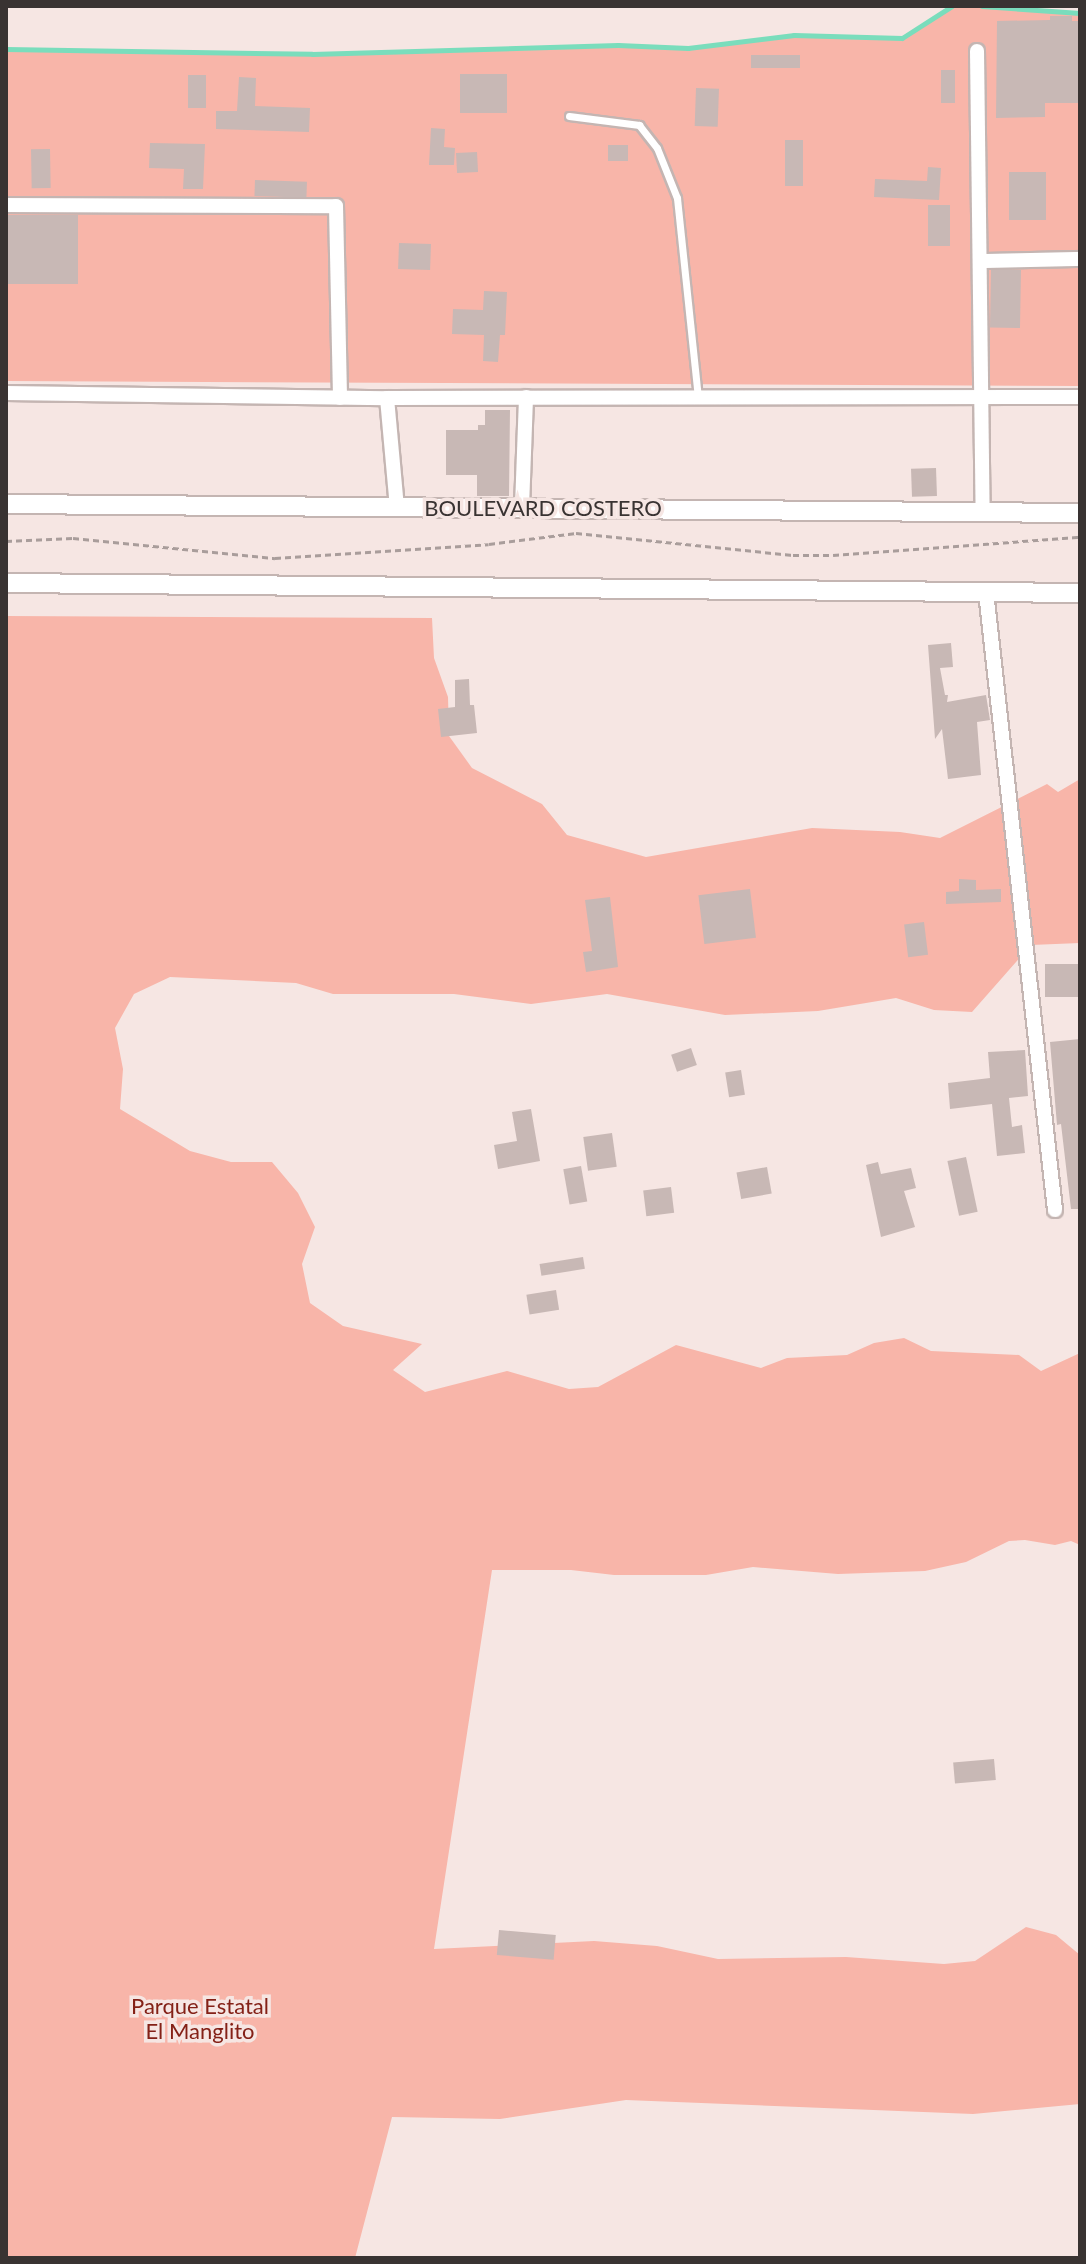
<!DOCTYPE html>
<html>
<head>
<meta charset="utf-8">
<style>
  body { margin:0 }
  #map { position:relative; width:1086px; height:2264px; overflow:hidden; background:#f6e6e3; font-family:Lato,sans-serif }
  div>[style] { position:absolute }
  .green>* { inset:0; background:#f8b5a9 }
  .stream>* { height:5px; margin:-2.5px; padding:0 2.5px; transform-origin:2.5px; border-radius:2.5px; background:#7addbc }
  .building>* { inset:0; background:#c8b8b5; transform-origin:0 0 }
  .path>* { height:3px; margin-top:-1.5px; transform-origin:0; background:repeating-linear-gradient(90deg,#a99d9b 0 6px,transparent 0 10px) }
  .roads { filter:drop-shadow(2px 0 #c4b5b2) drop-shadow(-2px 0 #c4b5b2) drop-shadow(0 2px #c4b5b2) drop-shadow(0 -2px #c4b5b2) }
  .service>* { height:7px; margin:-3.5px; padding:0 3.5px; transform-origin:3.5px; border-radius:3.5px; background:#fff }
  .minor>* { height:14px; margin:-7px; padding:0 7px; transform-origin:7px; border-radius:7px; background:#fff }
  .secondary>* { height:18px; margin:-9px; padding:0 9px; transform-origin:9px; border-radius:9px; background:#fff }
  span { translate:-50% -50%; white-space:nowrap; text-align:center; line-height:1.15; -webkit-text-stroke:7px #f6e6e3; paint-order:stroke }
  .street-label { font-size:22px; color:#393332 }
  .park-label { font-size:22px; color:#842117 }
  .frame { position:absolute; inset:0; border:8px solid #393332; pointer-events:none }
</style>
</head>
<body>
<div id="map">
  <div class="green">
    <i style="clip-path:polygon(952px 6px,1080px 13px,1080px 386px,6px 381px,6px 49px,312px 54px,618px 45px,688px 48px,794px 35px,902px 38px)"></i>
    <i style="clip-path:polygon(6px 616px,432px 618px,434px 658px,448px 697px,449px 736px,472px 768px,542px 804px,567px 835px,646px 857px,812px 828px,900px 832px,940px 838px,1047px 784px,1058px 792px,1080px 779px,1080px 943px,1031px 945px,972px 1012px,934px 1010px,896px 998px,818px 1011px,725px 1015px,607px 994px,531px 1004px,454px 994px,333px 994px,296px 983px,170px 977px,134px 994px,115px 1028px,123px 1069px,120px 1109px,190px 1151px,231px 1162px,272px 1162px,298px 1193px,315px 1227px,302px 1264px,310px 1303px,343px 1326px,422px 1344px,393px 1370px,425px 1392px,507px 1371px,569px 1389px,598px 1387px,676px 1345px,761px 1368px,787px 1358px,847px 1355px,874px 1343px,904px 1338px,931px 1351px,1019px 1355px,1041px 1371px,1080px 1353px,1080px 1545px,1071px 1541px,1055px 1545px,1025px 1540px,1009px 1541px,966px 1562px,925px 1571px,838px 1574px,753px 1567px,706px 1575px,614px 1575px,571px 1570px,492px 1570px,434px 1949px,594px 1941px,657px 1946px,718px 1959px,846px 1957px,944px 1964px,975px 1961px,1026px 1927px,1056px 1935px,1080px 1955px,1080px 2104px,973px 2114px,626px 2100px,500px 2119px,392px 2117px,355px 2258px,6px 2258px)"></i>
  </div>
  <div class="stream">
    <i style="left:982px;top:6px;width:98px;rotate:4.1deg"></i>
    <i style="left:6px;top:49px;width:306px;rotate:0.9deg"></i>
    <i style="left:312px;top:54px;width:306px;rotate:-1.7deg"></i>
    <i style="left:618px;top:45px;width:70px;rotate:2.5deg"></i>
    <i style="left:688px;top:48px;width:107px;rotate:-7deg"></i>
    <i style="left:794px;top:35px;width:108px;rotate:1.6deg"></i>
    <i style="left:902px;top:38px;width:59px;rotate:-32.6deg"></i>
  </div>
  <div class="building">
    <i style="clip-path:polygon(1050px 16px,1072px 16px,1072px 21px,1080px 21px,1080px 103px,1045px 103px,1045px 117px,996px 118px,997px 21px,1050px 20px)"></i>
    <i style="left:751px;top:55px;width:49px;height:13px"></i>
    <i style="left:941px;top:70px;width:14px;height:33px"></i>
    <i style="left:507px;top:74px;width:39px;height:47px;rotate:90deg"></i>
    <i style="left:188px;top:75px;width:18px;height:33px"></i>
    <i style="clip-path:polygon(239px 77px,256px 78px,255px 106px,310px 108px,309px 132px,216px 129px,216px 111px,237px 111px)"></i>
    <i style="left:696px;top:88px;width:23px;height:38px;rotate:2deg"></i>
    <i style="clip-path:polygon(431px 128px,445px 129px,444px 147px,455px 148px,454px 165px,429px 165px)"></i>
    <i style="left:785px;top:140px;width:18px;height:46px"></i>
    <i style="clip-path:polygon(150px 143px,205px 144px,203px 189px,183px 189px,184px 169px,149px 168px)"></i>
    <i style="left:608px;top:145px;width:20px;height:16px"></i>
    <i style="left:50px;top:149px;width:39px;height:19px;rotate:89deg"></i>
    <i style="left:477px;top:152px;width:20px;height:21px;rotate:87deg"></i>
    <i style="clip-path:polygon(928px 167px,941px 168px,939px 200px,874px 197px,875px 179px,927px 181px)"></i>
    <i style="left:1009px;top:172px;width:37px;height:48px"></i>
    <i style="left:255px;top:180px;width:52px;height:16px;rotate:2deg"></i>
    <i style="left:928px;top:205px;width:22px;height:41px"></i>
    <i style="left:6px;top:215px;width:72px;height:69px"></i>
    <i style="left:399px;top:243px;width:32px;height:26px;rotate:2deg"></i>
    <i style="left:1021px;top:270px;width:58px;height:30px;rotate:91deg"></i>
    <i style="clip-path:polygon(484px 291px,507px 292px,505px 335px,500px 335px,498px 362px,483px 361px,484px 335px,452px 334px,453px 309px,483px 310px)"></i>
    <i style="clip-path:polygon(485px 410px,510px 410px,509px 496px,477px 496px,477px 475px,446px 475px,446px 430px,478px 430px,478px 425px,485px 425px)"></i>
    <i style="left:936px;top:468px;width:28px;height:25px;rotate:88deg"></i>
    <i style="clip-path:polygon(951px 643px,953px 667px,940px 668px,945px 695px,948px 695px,947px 702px,986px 695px,990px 720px,977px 722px,981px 775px,948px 779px,942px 729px,935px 739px,928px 645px)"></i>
    <i style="clip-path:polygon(469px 679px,470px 705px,474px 705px,477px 733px,441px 737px,438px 709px,455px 707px,455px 680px)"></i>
    <i style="clip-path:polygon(959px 879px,976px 880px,976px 890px,1001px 889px,1001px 902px,946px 904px,946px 892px,959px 891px)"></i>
    <i style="left:750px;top:889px;width:49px;height:52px;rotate:83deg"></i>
    <i style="clip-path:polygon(610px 897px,618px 967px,586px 972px,583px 952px,592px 951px,585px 900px)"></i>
    <i style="left:924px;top:922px;width:33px;height:20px;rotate:83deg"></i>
    <i style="left:1080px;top:964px;width:33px;height:35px;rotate:90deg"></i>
    <i style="clip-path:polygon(1080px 1039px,1080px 1209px,1071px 1209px,1061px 1124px,1057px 1125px,1050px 1042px)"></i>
    <i style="left:691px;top:1048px;width:18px;height:21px;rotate:71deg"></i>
    <i style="clip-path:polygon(1025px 1050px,1028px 1096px,1009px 1098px,1012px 1127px,1022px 1125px,1025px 1153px,997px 1156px,992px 1104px,950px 1109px,948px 1083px,990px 1078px,988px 1052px)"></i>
    <i style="left:741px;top:1070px;width:25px;height:16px;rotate:81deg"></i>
    <i style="clip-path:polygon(531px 1109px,540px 1161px,498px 1169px,494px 1145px,517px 1141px,512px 1112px)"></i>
    <i style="left:612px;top:1133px;width:34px;height:29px;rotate:82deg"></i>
    <i style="left:966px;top:1157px;width:56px;height:19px;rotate:78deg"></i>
    <i style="clip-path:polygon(878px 1162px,881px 1174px,911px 1168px,916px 1188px,904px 1191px,915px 1227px,881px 1237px,866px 1165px)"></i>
    <i style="left:581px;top:1166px;width:36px;height:18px;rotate:80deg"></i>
    <i style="left:767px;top:1167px;width:27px;height:31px;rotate:80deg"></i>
    <i style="left:671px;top:1187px;width:26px;height:28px;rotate:83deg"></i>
    <i style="left:583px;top:1257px;width:12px;height:44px;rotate:81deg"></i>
    <i style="left:556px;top:1290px;width:20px;height:30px;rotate:81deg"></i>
    <i style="left:994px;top:1759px;width:21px;height:41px;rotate:85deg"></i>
    <i style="left:499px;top:1930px;width:57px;height:25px;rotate:5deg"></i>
  </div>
  <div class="path">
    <i style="left:6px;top:541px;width:67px;rotate:-2.6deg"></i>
    <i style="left:73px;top:538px;width:203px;rotate:5.7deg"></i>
    <i style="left:275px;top:558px;width:214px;rotate:-3.7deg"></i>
    <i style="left:489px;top:544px;width:88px;rotate:-7.2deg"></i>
    <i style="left:576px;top:533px;width:218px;rotate:5.8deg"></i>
    <i style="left:793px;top:555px;width:40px"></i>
    <i style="left:833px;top:555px;width:248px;rotate:-4.2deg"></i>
  </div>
  <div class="roads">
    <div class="service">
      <i style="left:569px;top:116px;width:71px;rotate:7.3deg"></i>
      <i style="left:639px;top:125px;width:29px;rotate:52deg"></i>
      <i style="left:657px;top:148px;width:54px;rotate:68.2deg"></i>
      <i style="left:677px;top:198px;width:200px;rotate:84deg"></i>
    </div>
    <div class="minor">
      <i style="left:977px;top:51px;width:461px;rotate:89.3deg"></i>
      <i style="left:6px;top:205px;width:330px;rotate:0.2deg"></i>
      <i style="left:336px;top:206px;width:192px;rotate:88.8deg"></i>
      <i style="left:981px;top:261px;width:99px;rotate:-1.2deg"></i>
      <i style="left:6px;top:393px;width:381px;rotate:0.8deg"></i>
      <i style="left:387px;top:398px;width:693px;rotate:-0.08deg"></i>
      <i style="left:387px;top:398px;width:109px;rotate:84.8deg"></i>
      <i style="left:522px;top:507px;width:110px;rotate:-87.9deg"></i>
      <i style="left:986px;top:592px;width:622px;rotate:83.63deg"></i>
    </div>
    <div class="secondary">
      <i style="left:6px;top:504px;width:1074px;rotate:0.48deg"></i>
      <i style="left:6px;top:583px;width:1074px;rotate:0.53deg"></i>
    </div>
  </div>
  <div class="street-label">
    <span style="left:543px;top:508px">BOULEVARD COSTERO</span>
  </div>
  <div class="park-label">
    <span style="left:200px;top:2018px">Parque Estatal<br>El Manglito</span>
  </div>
  <div class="frame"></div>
</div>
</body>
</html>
